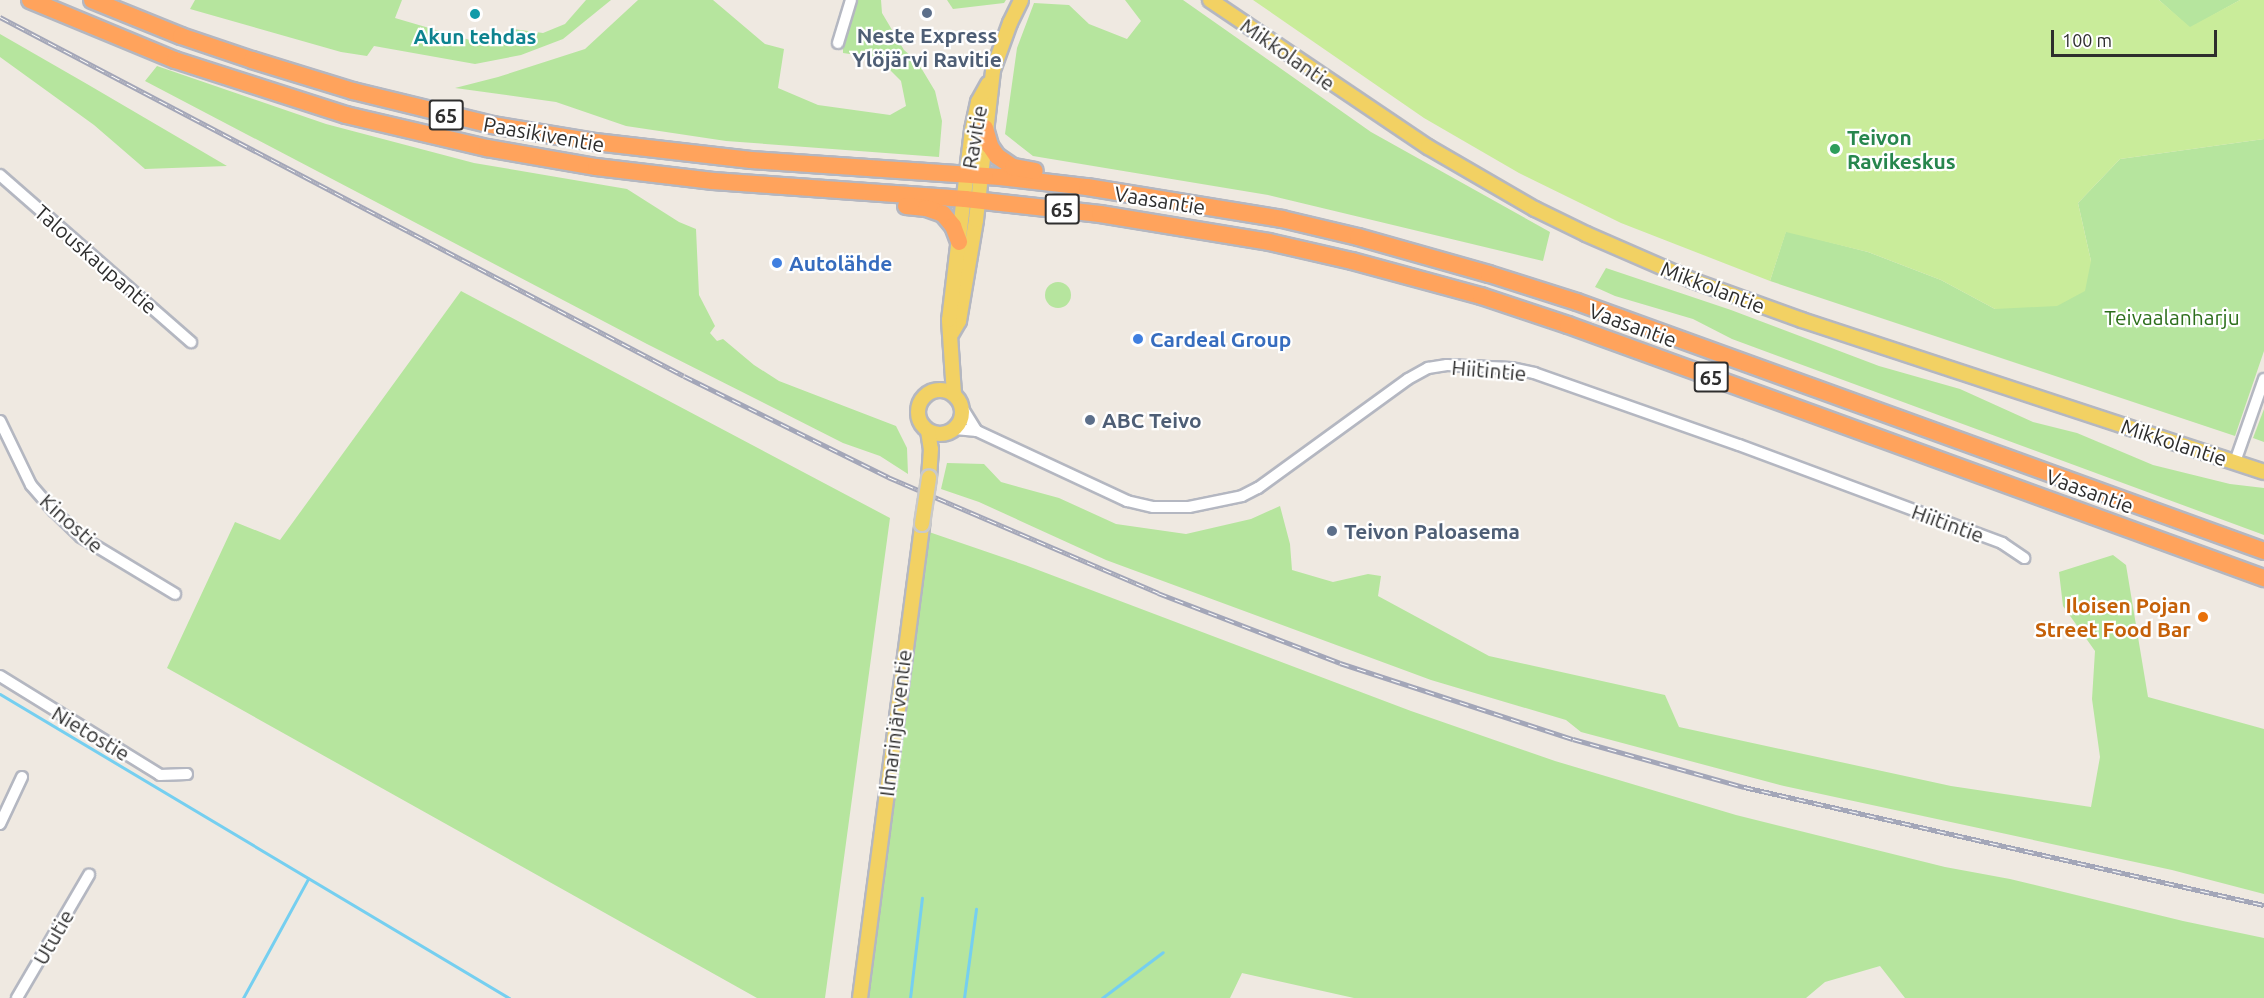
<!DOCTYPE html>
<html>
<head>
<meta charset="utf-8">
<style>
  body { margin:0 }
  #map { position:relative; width:2264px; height:998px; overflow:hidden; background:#efe9e1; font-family:Ubuntu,sans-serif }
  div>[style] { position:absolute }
  .green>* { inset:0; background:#b6e59e }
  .round { border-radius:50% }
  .pitch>* { inset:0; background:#c9ec9a }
  .stream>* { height:3px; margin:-1.5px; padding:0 1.5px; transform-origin:1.5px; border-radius:1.5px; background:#75cff0 }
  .roads { filter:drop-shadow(2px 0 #b4b7c1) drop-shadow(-2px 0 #b4b7c1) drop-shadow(0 2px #b4b7c1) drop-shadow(0 -2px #b4b7c1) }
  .minor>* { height:10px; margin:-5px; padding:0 5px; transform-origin:5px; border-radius:5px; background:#fff }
  .major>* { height:14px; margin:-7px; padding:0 7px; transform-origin:7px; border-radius:7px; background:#f2d163 }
  .major>.ring { margin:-7px; padding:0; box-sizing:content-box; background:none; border:14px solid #f2d163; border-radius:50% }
  .highway>* { height:16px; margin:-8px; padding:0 8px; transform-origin:8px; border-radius:8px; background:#ffa35c }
  .rail>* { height:5px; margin-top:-2.5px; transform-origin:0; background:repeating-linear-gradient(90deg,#fff 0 9px,#a3a6b8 0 18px); box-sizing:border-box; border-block:2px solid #a3a6b8 }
  .bridges { filter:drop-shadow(2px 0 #c9c9c9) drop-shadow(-2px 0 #c9c9c9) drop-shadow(0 2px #c9c9c9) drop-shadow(0 -2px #c9c9c9) }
  .major-bridge>* { height:14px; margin:-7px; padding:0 7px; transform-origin:7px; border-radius:7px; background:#f2d163 }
  .dots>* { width:16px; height:16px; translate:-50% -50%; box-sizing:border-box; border:3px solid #fff; border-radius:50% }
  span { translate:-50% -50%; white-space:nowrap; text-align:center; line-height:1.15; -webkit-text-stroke:4.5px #fff; paint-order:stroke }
  .shield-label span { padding:2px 4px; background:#fff; border:2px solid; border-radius:4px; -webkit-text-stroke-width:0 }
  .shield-label { font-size:20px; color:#2e2e2e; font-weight:700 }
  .service-label { font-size:21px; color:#4e5e75; font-weight:700 }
  .left { translate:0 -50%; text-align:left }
  .culture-label { font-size:21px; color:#0d838f; font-weight:700 }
  .street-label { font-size:21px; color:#2e2e2e }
  .leisure-label { font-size:21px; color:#27864d; font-weight:700 }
  .shop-label { font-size:21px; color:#366cbe; font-weight:700 }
  .park-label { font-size:21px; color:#2c6e1b }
  .food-label { font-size:21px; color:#c56008; font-weight:700 }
  .right { translate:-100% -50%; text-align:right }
  .scale { position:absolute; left:2051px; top:30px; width:166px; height:27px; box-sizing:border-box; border:3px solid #2e2e2e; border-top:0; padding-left:8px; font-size:18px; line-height:21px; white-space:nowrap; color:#2e2e2e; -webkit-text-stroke:4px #fff; paint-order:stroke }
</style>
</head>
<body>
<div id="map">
  <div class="green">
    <i style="clip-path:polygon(195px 0,402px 0,395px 18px,487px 45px,506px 40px,513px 29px,543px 33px,565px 24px,586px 0,611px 0,563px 39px,521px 55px,475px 64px,374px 46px,367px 56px,341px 52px,190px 9px)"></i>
    <i style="clip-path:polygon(638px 0,713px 0,765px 44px,784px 49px,778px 88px,818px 105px,890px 115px,906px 106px,901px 81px,878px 58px,843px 53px,843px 36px,854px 0,881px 0,882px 13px,904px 50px,917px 61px,935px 91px,942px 121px,939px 157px,726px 141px,626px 126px,556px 102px,455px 88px,498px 77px,585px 49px)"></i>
    <i style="clip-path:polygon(947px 0,1006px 0,1004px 3px,953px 9px)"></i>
    <i style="clip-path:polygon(1125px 0,1183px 0,1371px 132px,1550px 232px,1543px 261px,1268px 195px,1033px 156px,1005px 134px,1017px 48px,1034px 3px,1069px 5px,1089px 24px,1127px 39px,1141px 21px)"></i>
    <i style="clip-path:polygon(2159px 0,2240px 0,2190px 28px)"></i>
    <i style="clip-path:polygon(0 34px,87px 84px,227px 166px,145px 169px,94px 125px,0 57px)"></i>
    <i style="clip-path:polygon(157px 66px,326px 124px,474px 163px,627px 189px,679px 222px,696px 229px,699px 295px,715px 326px,710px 333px,717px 341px,723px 339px,754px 365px,779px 381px,896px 426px,907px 448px,908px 474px,880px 456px,843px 443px,647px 344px,145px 81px)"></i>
    <i style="clip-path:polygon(2264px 139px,2264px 351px,2235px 436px,1770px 281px,1786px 231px,1868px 252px,1941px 280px,1995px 309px,2091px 261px,2078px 203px,2120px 159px)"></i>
    <i style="clip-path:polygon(1606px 268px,1731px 310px,1879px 366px,1960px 389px,2033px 422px,2077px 433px,2153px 465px,2230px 484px,2264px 488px,2264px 535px,1732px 339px,1693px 319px,1615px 296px,1595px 287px)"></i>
    <i class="round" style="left:1045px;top:282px;width:26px;height:26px"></i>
    <i style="clip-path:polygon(461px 291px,890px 518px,825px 998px,757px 998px,167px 668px,235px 522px,280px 540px)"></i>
    <i style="clip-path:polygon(2264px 409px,2264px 442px,2253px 438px)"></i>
    <i style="clip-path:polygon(947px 463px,984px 464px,1001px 482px,1059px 498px,1116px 524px,1186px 534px,1251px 519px,1280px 506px,1290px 544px,1292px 570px,1333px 582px,1368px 574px,1381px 576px,1378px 596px,1489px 656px,1665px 695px,1679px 727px,1951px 786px,2091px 807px,2100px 757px,2092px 699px,2095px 651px,2063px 606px,2059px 572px,2113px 555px,2126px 565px,2148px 697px,2264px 729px,2264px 894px,2172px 870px,1784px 786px,1581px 732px,1566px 720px,1431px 680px,1106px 560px,979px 502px,941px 489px)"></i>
    <i style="clip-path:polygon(929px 532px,1025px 565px,1411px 711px,1555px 761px,1736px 815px,1945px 867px,2010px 879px,2183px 921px,2264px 938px,2264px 998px,1905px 998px,1880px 966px,1825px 982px,1806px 998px,1354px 998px,1242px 973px,1230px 998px,868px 998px)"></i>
  </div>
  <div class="pitch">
    <i style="clip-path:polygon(1253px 0,2159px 0,2190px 27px,2240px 0,2264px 0,2264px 139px,2120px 159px,2078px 203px,2091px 261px,2085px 291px,2057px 306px,1995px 309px,1941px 280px,1868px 252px,1786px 232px,1770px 281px,1621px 223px,1519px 173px,1424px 118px)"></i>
  </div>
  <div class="stream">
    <i style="left:0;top:694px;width:593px;rotate:30.85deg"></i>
    <i style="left:243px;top:998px;width:136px;rotate:-61.4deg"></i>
    <i style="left:910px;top:998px;width:101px;rotate:-83.2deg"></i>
    <i style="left:964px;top:998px;width:90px;rotate:-82.3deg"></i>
    <i style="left:1102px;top:998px;width:76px;rotate:-37deg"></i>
  </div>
  <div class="roads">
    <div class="minor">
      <i style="left:838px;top:43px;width:45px;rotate:-73.2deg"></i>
      <i style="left:0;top:175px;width:254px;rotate:41.2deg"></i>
      <i style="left:963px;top:409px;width:26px;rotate:58deg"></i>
      <i style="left:0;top:421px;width:71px;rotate:64.2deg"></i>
      <i style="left:31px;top:485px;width:35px;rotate:49deg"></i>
      <i style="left:54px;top:511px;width:37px;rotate:44deg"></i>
      <i style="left:81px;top:537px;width:110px;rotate:31.2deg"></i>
      <i style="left:955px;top:429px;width:22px;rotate:5deg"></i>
      <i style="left:977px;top:431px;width:166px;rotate:25deg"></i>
      <i style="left:1127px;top:501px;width:27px;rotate:13deg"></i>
      <i style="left:1153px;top:507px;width:36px"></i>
      <i style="left:1189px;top:507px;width:54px;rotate:-11.7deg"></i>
      <i style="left:1242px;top:496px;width:18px;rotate:-27deg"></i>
      <i style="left:1258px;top:488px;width:185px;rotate:-36deg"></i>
      <i style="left:1408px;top:379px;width:23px;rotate:-29deg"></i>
      <i style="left:1428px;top:368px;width:19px;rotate:-9deg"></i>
      <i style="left:1447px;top:365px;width:64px;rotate:2.7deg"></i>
      <i style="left:1511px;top:368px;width:24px;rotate:12deg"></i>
      <i style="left:1534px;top:373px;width:217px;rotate:19.4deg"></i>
      <i style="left:1739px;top:445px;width:281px;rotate:20.4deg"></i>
      <i style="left:2002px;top:543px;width:27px;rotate:34deg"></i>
      <i style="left:2235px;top:462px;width:88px;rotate:-70.7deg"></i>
      <i style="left:0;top:676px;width:188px;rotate:31.7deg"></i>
      <i style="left:160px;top:775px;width:27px;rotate:-2deg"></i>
      <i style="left:0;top:824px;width:52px;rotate:-64.9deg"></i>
      <i style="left:17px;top:998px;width:143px;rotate:-59.7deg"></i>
    </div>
    <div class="major">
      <i style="left:1210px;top:0;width:263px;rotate:34deg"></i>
      <i style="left:1428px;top:147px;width:124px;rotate:30.1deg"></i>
      <i style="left:1535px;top:209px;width:57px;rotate:26.1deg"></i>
      <i style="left:1586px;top:234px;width:118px;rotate:23.5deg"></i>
      <i style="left:1694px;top:281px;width:115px;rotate:19.9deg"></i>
      <i style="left:1802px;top:320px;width:486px;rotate:18.2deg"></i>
      <i style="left:952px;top:333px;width:14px;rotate:-60deg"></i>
      <i style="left:959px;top:321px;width:102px;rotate:-80.4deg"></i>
      <i style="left:976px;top:220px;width:151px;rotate:-83.5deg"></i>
      <i style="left:993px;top:70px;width:50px;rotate:-70.1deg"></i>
      <i style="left:1010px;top:23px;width:25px;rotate:-64deg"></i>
      <i class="ring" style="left:918px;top:390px;width:30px;height:30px"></i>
      <i style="left:954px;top:394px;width:74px;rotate:-93.9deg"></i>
      <i style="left:949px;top:320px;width:191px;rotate:-83.1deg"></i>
      <i style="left:972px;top:130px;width:29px;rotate:-78deg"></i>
      <i style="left:978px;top:102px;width:21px;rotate:-61deg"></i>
      <i style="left:928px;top:431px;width:18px;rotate:81deg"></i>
      <i style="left:931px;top:449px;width:29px;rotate:94deg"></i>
      <i style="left:860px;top:998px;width:478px;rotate:-82.5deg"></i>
    </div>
    <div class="highway">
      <i style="left:30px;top:0;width:157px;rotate:22.5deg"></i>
      <i style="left:175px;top:60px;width:180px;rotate:17.8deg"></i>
      <i style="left:346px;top:115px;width:145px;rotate:13.2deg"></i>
      <i style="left:487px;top:148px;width:111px;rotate:9.9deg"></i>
      <i style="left:596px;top:167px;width:118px;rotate:6.8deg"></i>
      <i style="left:713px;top:181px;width:253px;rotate:4.1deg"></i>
      <i style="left:965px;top:199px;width:136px;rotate:6.3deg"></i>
      <i style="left:1100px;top:214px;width:171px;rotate:9.4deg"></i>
      <i style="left:1269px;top:242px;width:85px;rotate:12.9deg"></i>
      <i style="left:1352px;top:261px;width:134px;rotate:15.2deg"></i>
      <i style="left:1481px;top:296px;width:92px;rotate:18.4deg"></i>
      <i style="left:1568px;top:325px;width:741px;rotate:19.98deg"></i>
      <i style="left:92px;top:0;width:96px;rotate:22deg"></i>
      <i style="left:181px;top:36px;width:75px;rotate:18.7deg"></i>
      <i style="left:252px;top:60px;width:106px;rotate:17.1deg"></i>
      <i style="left:353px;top:91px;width:143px;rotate:13.7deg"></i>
      <i style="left:492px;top:125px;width:104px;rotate:9.4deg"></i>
      <i style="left:595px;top:142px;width:157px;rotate:6.6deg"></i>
      <i style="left:751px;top:160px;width:250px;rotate:3.9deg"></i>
      <i style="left:1000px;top:177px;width:88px;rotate:6.6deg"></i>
      <i style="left:1087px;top:187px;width:198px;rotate:9.3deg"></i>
      <i style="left:1282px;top:219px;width:78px;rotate:13.3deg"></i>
      <i style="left:1358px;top:237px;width:136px;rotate:15.8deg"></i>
      <i style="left:1489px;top:274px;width:92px;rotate:17.7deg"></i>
      <i style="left:1577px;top:302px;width:731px;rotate:19.92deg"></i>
      <i style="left:985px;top:128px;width:19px;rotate:74deg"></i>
      <i style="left:990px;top:146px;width:12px;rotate:55deg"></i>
      <i style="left:997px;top:156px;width:19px;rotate:35deg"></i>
      <i style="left:1013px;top:167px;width:22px;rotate:10deg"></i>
      <i style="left:906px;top:206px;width:20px;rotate:6deg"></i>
      <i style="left:926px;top:208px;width:18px;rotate:19deg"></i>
      <i style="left:943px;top:214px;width:16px;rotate:50deg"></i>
      <i style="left:953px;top:226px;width:17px;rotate:69deg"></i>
    </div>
  </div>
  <div class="rail">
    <i style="left:0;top:17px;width:772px;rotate:27.69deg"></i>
    <i style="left:684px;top:376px;width:228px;rotate:26.3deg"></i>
    <i style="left:888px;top:477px;width:294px;rotate:23.2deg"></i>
    <i style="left:1158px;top:593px;width:195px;rotate:21deg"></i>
    <i style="left:1340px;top:663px;width:245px;rotate:18.1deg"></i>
    <i style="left:1573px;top:739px;width:178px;rotate:15.7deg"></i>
    <i style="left:1744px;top:787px;width:533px;rotate:12.79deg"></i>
  </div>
  <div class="bridges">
    <div class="major-bridge">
      <i style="left:922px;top:524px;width:47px;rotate:-81.3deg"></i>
    </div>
  </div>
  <div class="dots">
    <i style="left:927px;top:13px;background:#5c6f8a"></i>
    <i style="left:475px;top:14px;background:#0f9aa8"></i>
    <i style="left:1835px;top:149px;background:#2e9e5b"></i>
    <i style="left:777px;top:263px;background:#3f7fe0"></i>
    <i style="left:1138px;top:339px;background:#3f7fe0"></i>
    <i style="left:1090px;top:420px;background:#5c6f8a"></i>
    <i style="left:1332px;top:531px;background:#5c6f8a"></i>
    <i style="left:2203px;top:617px;background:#e8710a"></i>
  </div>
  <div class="shield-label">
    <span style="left:446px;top:115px">65</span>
    <span style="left:1062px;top:209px">65</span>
    <span style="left:1711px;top:377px">65</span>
  </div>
  <div class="service-label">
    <span style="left:927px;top:47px">Neste Express<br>Ylöjärvi Ravitie</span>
    <span class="left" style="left:1102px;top:420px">ABC Teivo</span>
    <span class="left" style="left:1344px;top:531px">Teivon Paloasema</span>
  </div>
  <div class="culture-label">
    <span style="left:475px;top:36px">Akun tehdas</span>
  </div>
  <div class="street-label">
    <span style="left:1288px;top:54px;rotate:35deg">Mikkolantie</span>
    <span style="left:544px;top:134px;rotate:10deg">Paasikiventie</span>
    <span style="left:974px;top:137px;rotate:-80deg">Ravitie</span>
    <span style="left:1160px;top:200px;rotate:9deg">Vaasantie</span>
    <span style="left:96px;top:259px;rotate:41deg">Talouskaupantie</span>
    <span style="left:1713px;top:287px;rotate:21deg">Mikkolantie</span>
    <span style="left:1633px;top:325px;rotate:20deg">Vaasantie</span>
    <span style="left:1489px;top:370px;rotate:5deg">Hiitintie</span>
    <span style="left:2174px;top:442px;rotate:18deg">Mikkolantie</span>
    <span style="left:2090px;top:491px;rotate:20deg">Vaasantie</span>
    <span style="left:72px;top:523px;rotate:42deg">Kinostie</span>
    <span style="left:1948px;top:523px;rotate:20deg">Hiitintie</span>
    <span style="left:895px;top:723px;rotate:-83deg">Ilmarinjärventie</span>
    <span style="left:91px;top:733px;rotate:31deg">Nietostie</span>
    <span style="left:53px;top:937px;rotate:-60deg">Ututie</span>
  </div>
  <div class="leisure-label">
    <span class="left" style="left:1847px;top:149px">Teivon<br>Ravikeskus</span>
  </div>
  <div class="shop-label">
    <span class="left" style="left:789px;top:263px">Autolähde</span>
    <span class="left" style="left:1150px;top:339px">Cardeal Group</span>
  </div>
  <div class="park-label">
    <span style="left:2172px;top:317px">Teivaalanharju</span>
  </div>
  <div class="food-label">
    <span class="right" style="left:2191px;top:617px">Iloisen Pojan<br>Street Food Bar</span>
  </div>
  <div class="scale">100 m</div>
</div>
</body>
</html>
